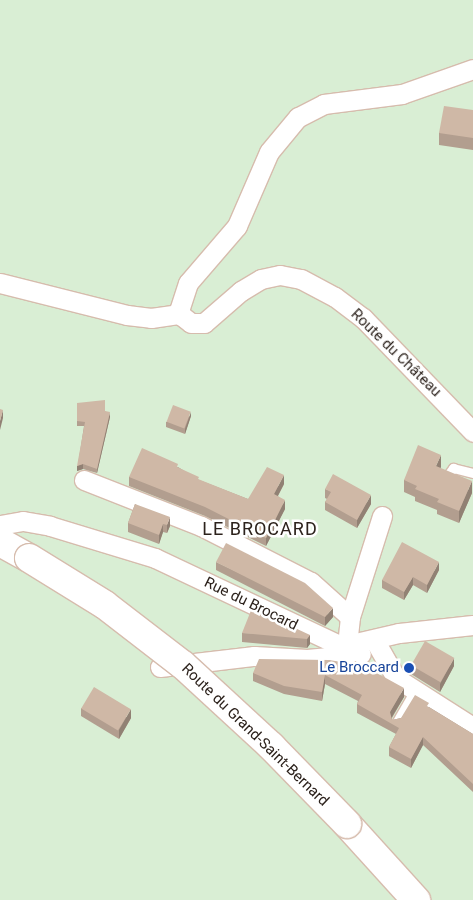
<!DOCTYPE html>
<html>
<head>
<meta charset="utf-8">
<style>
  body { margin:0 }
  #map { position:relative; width:473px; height:900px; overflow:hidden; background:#fdf2ec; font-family:Roboto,sans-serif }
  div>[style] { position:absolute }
  .green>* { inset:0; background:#d9eed4; transform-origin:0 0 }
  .roads { filter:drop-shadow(1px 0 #d6bcad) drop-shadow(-1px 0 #d6bcad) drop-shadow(0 1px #d6bcad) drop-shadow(0 -1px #d6bcad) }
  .lane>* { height:9px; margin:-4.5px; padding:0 4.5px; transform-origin:4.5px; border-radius:4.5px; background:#fff }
  .street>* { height:19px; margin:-9.5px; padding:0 9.5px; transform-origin:9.5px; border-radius:9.5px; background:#fff }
  .primary>* { height:28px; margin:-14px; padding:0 14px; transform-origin:14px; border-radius:14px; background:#fff }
  .bridges { filter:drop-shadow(1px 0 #d6bcad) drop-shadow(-1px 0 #d6bcad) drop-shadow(0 1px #d6bcad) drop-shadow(0 -1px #d6bcad) }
  .primary-bridge>* { height:28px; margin:-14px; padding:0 14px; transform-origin:14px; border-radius:14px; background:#fff }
  .wall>* { inset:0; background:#b29e8f }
  .shaded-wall>* { inset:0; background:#918174 }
  .building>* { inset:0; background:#cfb8a6; transform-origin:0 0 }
  .dots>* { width:14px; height:14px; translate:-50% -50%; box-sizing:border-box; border:2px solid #fff; border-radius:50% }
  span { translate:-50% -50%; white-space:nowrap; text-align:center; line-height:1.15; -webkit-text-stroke:5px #fff; paint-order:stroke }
  .street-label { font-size:15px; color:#2c221c }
  .transit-label { font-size:15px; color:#164399 }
  .right { translate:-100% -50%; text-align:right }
  .quarter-label { font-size:18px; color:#2c221c; letter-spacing:1px }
</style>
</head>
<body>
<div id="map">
  <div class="green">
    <i style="left:0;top:0;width:473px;height:900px"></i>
  </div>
  <div class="roads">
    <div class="lane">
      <i style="left:448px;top:475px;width:9px;rotate:-54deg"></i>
      <i style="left:453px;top:468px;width:21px;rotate:14deg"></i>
      <i style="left:396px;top:723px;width:36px;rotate:-60deg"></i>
    </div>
    <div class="street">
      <i style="left:473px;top:69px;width:75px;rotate:160.6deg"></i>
      <i style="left:402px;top:94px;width:79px;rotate:172.7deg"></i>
      <i style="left:324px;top:104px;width:29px;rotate:153deg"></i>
      <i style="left:298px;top:117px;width:45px;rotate:129.6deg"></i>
      <i style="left:269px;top:152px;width:81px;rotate:113.4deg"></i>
      <i style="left:237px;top:226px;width:75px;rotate:130.7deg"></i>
      <i style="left:188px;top:283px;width:28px;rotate:108deg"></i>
      <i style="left:179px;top:310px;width:7px;rotate:63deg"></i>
      <i style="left:182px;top:316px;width:11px;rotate:38deg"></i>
      <i style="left:191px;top:323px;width:13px"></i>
      <i style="left:204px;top:323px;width:49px;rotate:-40.9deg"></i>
      <i style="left:241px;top:291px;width:23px;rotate:-31deg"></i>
      <i style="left:261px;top:279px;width:19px;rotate:-12deg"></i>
      <i style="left:280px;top:275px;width:21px;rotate:11deg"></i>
      <i style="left:301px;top:279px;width:38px;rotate:28deg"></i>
      <i style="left:335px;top:297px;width:35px;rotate:37deg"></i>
      <i style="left:363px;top:318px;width:158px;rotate:46deg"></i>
      <i style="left:0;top:283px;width:131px;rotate:14.1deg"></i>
      <i style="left:127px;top:315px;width:24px;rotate:7deg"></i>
      <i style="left:151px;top:318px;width:29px;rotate:-8deg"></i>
      <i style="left:84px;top:480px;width:126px;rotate:21.5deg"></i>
      <i style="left:201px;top:526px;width:123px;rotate:27deg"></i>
      <i style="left:311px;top:582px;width:52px;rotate:41.9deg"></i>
      <i style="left:350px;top:617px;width:28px;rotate:96deg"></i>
      <i style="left:0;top:525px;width:23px;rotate:-10deg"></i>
      <i style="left:23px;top:521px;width:27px;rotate:10deg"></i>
      <i style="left:50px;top:526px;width:110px;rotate:16.9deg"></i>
      <i style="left:155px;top:558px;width:201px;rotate:25.3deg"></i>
      <i style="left:337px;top:644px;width:10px;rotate:6deg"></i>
      <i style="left:347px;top:645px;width:53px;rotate:-13deg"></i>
      <i style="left:399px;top:633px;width:74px;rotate:-6.2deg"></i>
      <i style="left:350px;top:617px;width:106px;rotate:-72.4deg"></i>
      <i style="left:375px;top:641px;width:43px;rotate:60.4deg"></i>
      <i style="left:396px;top:678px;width:91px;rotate:32.5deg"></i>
      <i style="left:160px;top:667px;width:95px;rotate:-6.7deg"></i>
      <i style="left:254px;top:656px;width:53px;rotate:3.2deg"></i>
      <i style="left:307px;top:659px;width:54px;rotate:-5.3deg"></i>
    </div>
    <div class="primary">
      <i style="left:0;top:542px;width:33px;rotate:29deg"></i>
      <i style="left:347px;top:824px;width:103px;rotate:47.8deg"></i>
    </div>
  </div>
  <div class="bridges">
    <div class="primary-bridge">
      <i style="left:29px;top:558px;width:89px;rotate:31.7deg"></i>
      <i style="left:105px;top:605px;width:98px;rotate:37.6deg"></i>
      <i style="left:183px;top:665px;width:120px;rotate:42.6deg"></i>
      <i style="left:271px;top:746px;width:109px;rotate:45.7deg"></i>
    </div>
  </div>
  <div class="wall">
    <i style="clip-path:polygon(473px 110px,473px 150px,439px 145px,439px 133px)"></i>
    <i style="clip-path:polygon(77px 403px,105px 411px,110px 417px,97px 473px,83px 469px,77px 471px,84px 426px,77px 426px)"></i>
    <i style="clip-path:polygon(191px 416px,185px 434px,166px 427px,166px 422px)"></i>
    <i style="clip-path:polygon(178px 467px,199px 480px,248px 499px,284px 484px,278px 496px,285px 509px,266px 546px,205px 516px,129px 486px,129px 477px)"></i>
    <i style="clip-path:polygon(441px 467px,440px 468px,472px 493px,459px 523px,437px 514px,437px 510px,415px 501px,415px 497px,404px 492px,404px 480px)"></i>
    <i style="clip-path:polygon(325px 489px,371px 504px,357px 528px,325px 510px,325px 502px,327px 499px,325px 498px)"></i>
    <i style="clip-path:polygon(135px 504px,170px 526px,167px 533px,163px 532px,159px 544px,128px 532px,128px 523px)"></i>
    <i style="clip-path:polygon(216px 562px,333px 617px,325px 626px,216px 570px)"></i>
    <i style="clip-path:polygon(439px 570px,427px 593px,413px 585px,404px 600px,382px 588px,382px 580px)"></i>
    <i style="clip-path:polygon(242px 633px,310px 635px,310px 644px,307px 648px,242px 642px)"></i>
    <i style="clip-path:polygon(329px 660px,404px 697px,392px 718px,392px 720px,401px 718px,429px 707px,473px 734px,473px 792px,423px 745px,411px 768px,389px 756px,389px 747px,396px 734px,357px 713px,357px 704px,358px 701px,325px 684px,322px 701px,284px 694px,253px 681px,253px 673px)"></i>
    <i style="clip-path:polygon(411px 665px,454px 666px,440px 692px,411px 674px)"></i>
    <i style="clip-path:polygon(81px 708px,131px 718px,119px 739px,81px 716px)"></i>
  </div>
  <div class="shaded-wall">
    <i style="clip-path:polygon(3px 410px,3px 418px,0 430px,0 421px)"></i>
    <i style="clip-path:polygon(110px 412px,110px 417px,97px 473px,97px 469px)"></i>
    <i style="clip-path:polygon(191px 412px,191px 416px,185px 434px,185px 429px)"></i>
    <i style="clip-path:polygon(441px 455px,441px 467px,436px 478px,436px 466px)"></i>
    <i style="clip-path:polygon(83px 464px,83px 469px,77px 471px,77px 466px)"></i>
    <i style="clip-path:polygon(284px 475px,284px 484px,274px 503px,274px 494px)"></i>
    <i style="clip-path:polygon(472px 481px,472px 493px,459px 523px,459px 511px)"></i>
    <i style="clip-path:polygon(371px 495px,371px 504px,357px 528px,357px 520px)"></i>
    <i style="clip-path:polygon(285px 500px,285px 509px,266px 546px,266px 538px)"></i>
    <i style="clip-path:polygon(170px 517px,170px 526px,167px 533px,167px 525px)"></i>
    <i style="clip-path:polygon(163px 524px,163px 532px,159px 544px,159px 535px)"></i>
    <i style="clip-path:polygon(439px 562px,439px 570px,427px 593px,427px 585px)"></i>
    <i style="clip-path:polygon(413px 577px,413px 585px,404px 600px,404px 592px)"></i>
    <i style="clip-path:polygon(333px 608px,333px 617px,325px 626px,325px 617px)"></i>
    <i style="clip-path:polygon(310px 635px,310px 644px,307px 648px,307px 639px)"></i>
    <i style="clip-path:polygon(454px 658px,454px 666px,440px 692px,440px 684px)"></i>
    <i style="clip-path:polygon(325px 675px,325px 684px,322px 701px,322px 692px)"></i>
    <i style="clip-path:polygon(404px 688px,404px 697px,390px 720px,390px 712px)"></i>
    <i style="clip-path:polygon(131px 709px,131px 718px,119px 739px,119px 730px)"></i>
    <i style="clip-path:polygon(423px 737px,423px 745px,411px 768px,411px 759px)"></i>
  </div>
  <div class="building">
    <i style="clip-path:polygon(444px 106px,473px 110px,473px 138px,439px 133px)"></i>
    <i style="clip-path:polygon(105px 400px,105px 411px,110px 412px,97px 469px,83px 464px,77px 466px,85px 422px,77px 421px,77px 403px)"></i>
    <i style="left:173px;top:405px;width:19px;height:18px;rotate:21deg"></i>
    <i style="clip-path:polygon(0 409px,3px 410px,0 421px)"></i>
    <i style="clip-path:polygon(418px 445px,441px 455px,436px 466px,472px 481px,459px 511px,437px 502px,439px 499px,415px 489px,417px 486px,404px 480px)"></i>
    <i style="clip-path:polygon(142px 448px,178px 464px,177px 467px,199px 477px,198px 479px,248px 499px,267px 467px,284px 475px,274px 494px,285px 500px,266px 538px,205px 507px,129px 477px)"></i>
    <i style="clip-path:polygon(333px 474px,371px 495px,357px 520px,325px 502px,331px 492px,325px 489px)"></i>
    <i style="clip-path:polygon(135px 504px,170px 517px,167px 525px,163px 524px,159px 535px,128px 523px)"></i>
    <i style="clip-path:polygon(402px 542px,439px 562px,427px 585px,413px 577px,404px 592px,382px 580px)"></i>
    <i style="clip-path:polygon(226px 543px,305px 583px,333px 608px,325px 617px,216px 562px)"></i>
    <i style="clip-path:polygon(252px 608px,310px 635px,307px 639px,242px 633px)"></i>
    <i style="left:425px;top:641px;width:34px;height:28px;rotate:30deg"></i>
    <i style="clip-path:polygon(259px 659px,329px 660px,354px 664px,355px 661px,404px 688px,390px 712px,392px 720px,401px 718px,415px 695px,429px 703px,427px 706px,473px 734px,473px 784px,423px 737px,411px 759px,389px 747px,399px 728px,357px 704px,362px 695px,325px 675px,322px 692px,284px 686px,253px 673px)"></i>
    <i style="left:94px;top:687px;width:43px;height:25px;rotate:31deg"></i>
  </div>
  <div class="dots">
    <i style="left:409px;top:668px;background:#1a4fb4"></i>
  </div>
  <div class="street-label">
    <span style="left:396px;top:353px;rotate:44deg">Route du Château</span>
    <span style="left:251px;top:604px;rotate:26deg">Rue du Brocard</span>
    <span style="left:255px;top:735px;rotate:44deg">Route du Grand-Saint-Bernard</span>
  </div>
  <div class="transit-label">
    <span class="right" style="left:399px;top:668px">Le Broccard</span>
  </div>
  <div class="quarter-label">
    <span style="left:260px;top:529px">LE BROCARD</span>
  </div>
</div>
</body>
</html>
